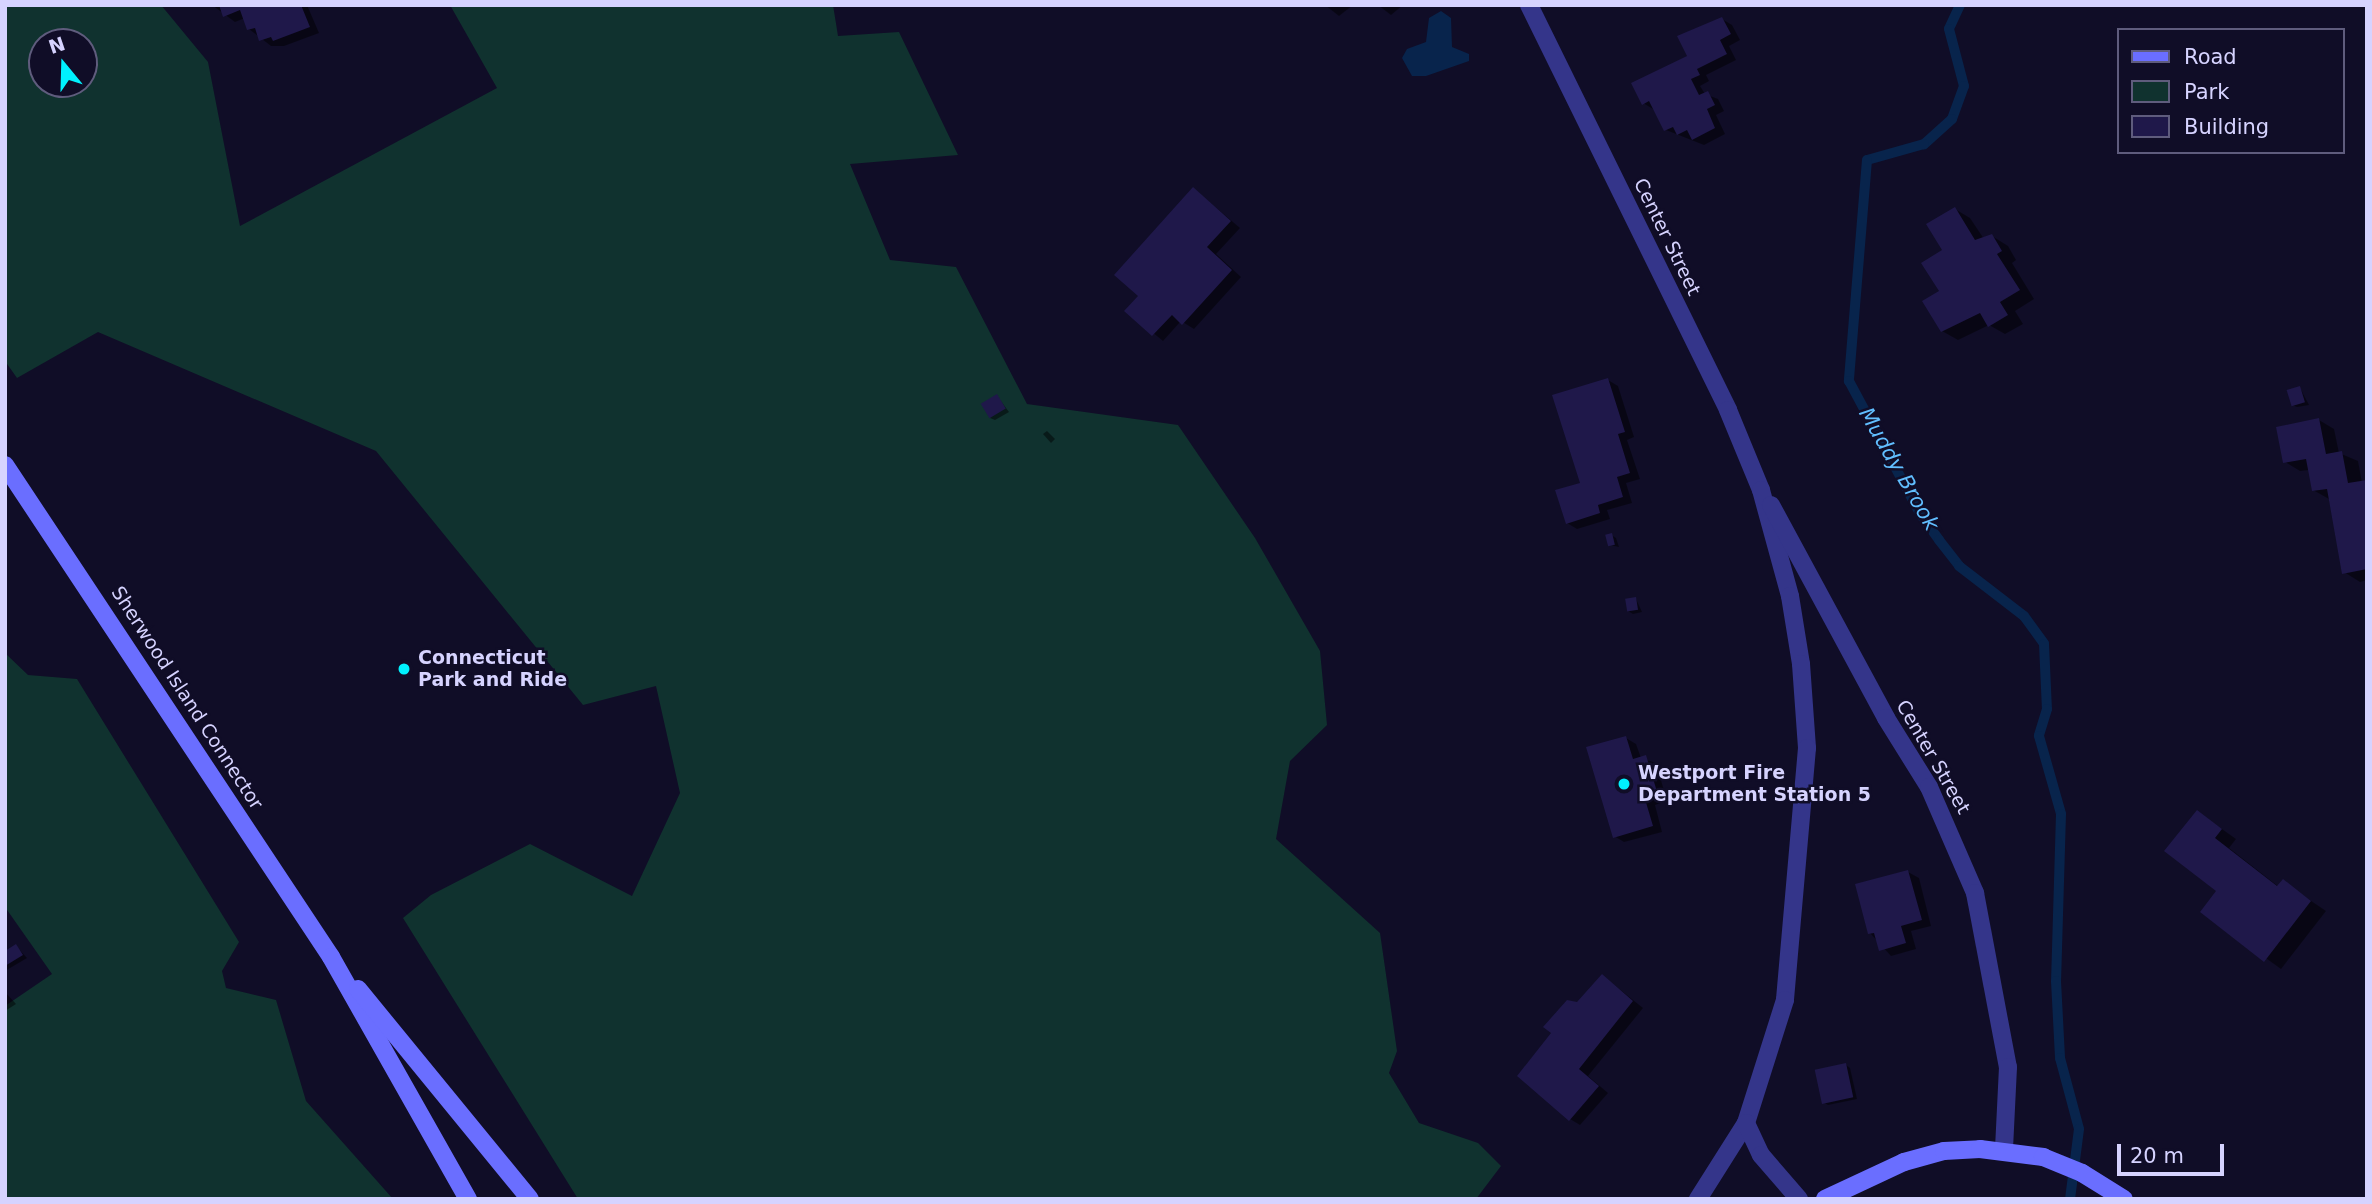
<!DOCTYPE html>
<html>
<head>
<meta charset="utf-8">
<style>
  body { margin:0 }
  #map { position:relative; width:2372px; height:1204px; overflow:hidden; background:#100d27; font-family:"DejaVu Sans",sans-serif }
  div>[style] { position:absolute }
  .green>* { inset:0; background:#10322f }
  .water>* { inset:0; background:#08244c }
  .shadow>* { inset:0; background:#0007 }
  .stream>* { height:10px; margin:-5px; padding:0 5px; transform-origin:5px; border-radius:5px; background:#08244c }
  .building>* { inset:0; background:#1f184a; transform-origin:0 0 }
  .street>* { height:18px; margin:-9px; padding:0 9px; transform-origin:9px; border-radius:9px; background:#34358a }
  .secondary>* { height:18px; margin:-9px; padding:0 9px; transform-origin:9px; border-radius:9px; background:#6a6eff }
  .dots>* { width:19px; height:19px; translate:-50% -50%; box-sizing:border-box; border:4px solid #100d27; border-radius:50% }
  span { translate:-50% -50%; white-space:nowrap; text-align:center; line-height:1.15; -webkit-text-stroke:5px #100d27; paint-order:stroke }
  .street-label { font-size:19px; color:#d6d3ff }
  .poi-label { font-size:19px; color:#d6d3ff; font-weight:700 }
  .left { translate:0 -50%; text-align:left }
  .water-label { font-size:21px; color:#61beff; font-style:italic }
  .frame { position:absolute; inset:0; border:7px solid #d6d3ff; pointer-events:none }
  .legend { position:absolute; left:2117px; top:28px; width:228px; height:126px; box-sizing:border-box; background:#100d27; border:2px solid #5f5c7d; margin:0; padding:9px 12px; list-style:none; font-size:21px; color:#d6d3ff }
  .legend li { display:flex; align-items:center; gap:14px; height:35px }
  .legend b { width:35px; border:2px solid #5f5c7d }
  .north { position:absolute; left:28px; top:28px; width:70px; height:70px; box-sizing:border-box; background:#100d27; border:2px solid #5f5c7d; border-radius:50%; rotate:341deg; font-size:19px; font-weight:700; line-height:28px; text-align:center; color:#d6d3ff }
  .north::after { content:''; display:block; margin:auto; width:24px; height:32px; background:#00f1fe; clip-path:polygon(50% 0,100% 100%,50% 72%,0 100%) }
  .scale { position:absolute; left:2117px; top:1144px; width:107px; height:32px; box-sizing:border-box; border:4px solid #d6d3ff; border-top:0; padding-left:9px; font-size:21px; line-height:24px; white-space:nowrap; color:#d6d3ff; -webkit-text-stroke:5px #100d27; paint-order:stroke }
</style>
</head>
<body>
<div id="map">
  <div class="green">
    <i style="clip-path:polygon(evenodd,5px 5px,161px 5px,208px 62px,240px 226px,497px 88px,450px 5px,833px 5px,838px 36px,899px 32px,958px 155px,850px 164px,890px 260px,956px 267px,1027px 404px,1178px 425px,1255px 538px,1320px 651px,1327px 725px,1290px 761px,1276px 839px,1380px 933px,1397px 1051px,1389px 1073px,1419px 1123px,1478px 1143px,1501px 1166px,1476px 1199px,578px 1199px,403px 918px,431px 895px,530px 844px,632px 896px,680px 793px,656px 686px,583px 705px,376px 451px,98px 332px,17px 378px,5px 361px,5px 5px,42px 42px,84px 42px,84px 84px,42px 84px,42px 42px)"></i>
    <i style="clip-path:polygon(5px 653px,28px 675px,77px 679px,239px 942px,222px 971px,226px 988px,276px 1000px,306px 1101px,393px 1199px,5px 1199px,5px 1006px,52px 974px,5px 907px)"></i>
  </div>
  <div class="water">
    <i style="clip-path:polygon(1441px 11px,1451px 18px,1452px 47px,1469px 54px,1469px 61px,1426px 76px,1412px 76px,1402px 58px,1407px 49px,1426px 42px,1429px 18px)"></i>
  </div>
  <div class="shadow">
    <i style="clip-path:polygon(212px 5px,307px 5px,319px 33px,284px 46px,271px 46px,249px 29px,245px 18px,235px 22px)"></i>
    <i style="clip-path:polygon(1325px 5px,1353px 5px,1339px 16px)"></i>
    <i style="clip-path:polygon(1378px 5px,1403px 5px,1391px 15px)"></i>
    <i style="clip-path:polygon(1722px 19px,1732px 25px,1740px 40px,1729px 46px,1736px 60px,1706px 75px,1709px 81px,1700px 86px,1705px 94px,1718px 99px,1724px 111px,1716px 115px,1725px 134px,1704px 145px,1666px 130px,1653px 109px,1643px 103px)"></i>
    <i style="clip-path:polygon(1194px 189px,1240px 228px,1216px 254px,1241px 277px,1194px 329px,1181px 321px,1163px 341px,1127px 311px,1141px 296px)"></i>
    <i style="clip-path:polygon(1955px 209px,1970px 218px,1984px 239px,1992px 236px,2008px 246px,2016px 260px,2012px 263px,2034px 299px,2015px 311px,2023px 324px,2005px 334px,1989px 325px,1958px 340px,1942px 331px,1944px 250px)"></i>
    <i style="clip-path:polygon(1608px 380px,1618px 386px,1634px 437px,1627px 440px,1640px 479px,1626px 483px,1632px 503px,1607px 510px,1610px 519px,1577px 529px,1567px 523px,1582px 484px)"></i>
    <i style="clip-path:polygon(2300px 388px,2309px 405px,2297px 407px,2292px 405px)"></i>
    <i style="clip-path:polygon(997px 396px,1009px 412px,995px 420px,990px 418px)"></i>
    <i style="clip-path:polygon(2319px 420px,2334px 429px,2339px 453px,2358px 461px,2362px 483px,2367px 482px,2367px 580px,2360px 582px,2344px 572px,2329px 499px,2313px 490px,2309px 470px,2300px 471px,2285px 462px)"></i>
    <i style="clip-path:polygon(1047px 431px,1055px 439px,1051px 443px,1043px 434px)"></i>
    <i style="clip-path:polygon(1611px 535px,1616px 538px,1619px 547px,1610px 545px)"></i>
    <i style="clip-path:polygon(1636px 599px,1642px 612px,1633px 614px,1628px 611px)"></i>
    <i style="clip-path:polygon(1626px 738px,1636px 744px,1641px 758px,1656px 763px,1667px 801px,1655px 805px,1662px 832px,1624px 842px,1614px 836px)"></i>
    <i style="clip-path:polygon(2198px 812px,2236px 839px,2229px 848px,2279px 887px,2283px 882px,2326px 911px,2281px 969px,2202px 912px,2218px 891px)"></i>
    <i style="clip-path:polygon(1908px 872px,1919px 878px,1931px 926px,1911px 931px,1916px 949px,1891px 956px,1870px 933px)"></i>
    <i style="clip-path:polygon(16px 946px,27px 958px,5px 971px,5px 953px)"></i>
    <i style="clip-path:polygon(1603px 976px,1643px 1008px,1588px 1076px,1608px 1093px,1580px 1125px,1570px 1119px,1553px 1033px)"></i>
    <i style="clip-path:polygon(5px 992px,16px 1004px,5px 1011px)"></i>
    <i style="clip-path:polygon(1846px 1065px,1850px 1068px,1857px 1099px,1828px 1105px,1823px 1102px)"></i>
  </div>
  <div class="stream">
    <i style="left:1960px;top:5px;width:26px;rotate:115deg"></i>
    <i style="left:1949px;top:29px;width:59px;rotate:75.3deg"></i>
    <i style="left:1964px;top:86px;width:35px;rotate:110deg"></i>
    <i style="left:1952px;top:119px;width:38px;rotate:138deg"></i>
    <i style="left:1924px;top:144px;width:59px;rotate:164.3deg"></i>
    <i style="left:1867px;top:160px;width:222px;rotate:94.7deg"></i>
    <i style="left:1849px;top:381px;width:152px;rotate:61.8deg"></i>
    <i style="left:1921px;top:515px;width:31px;rotate:54deg"></i>
    <i style="left:1939px;top:540px;width:33px;rotate:52deg"></i>
    <i style="left:1959px;top:566px;width:82px;rotate:37.6deg"></i>
    <i style="left:2024px;top:616px;width:34px;rotate:54deg"></i>
    <i style="left:2044px;top:644px;width:65px;rotate:87.4deg"></i>
    <i style="left:2047px;top:709px;width:28px;rotate:107deg"></i>
    <i style="left:2039px;top:736px;width:81px;rotate:74.2deg"></i>
    <i style="left:2061px;top:814px;width:167px;rotate:91.7deg"></i>
    <i style="left:2056px;top:981px;width:77px;rotate:87deg"></i>
    <i style="left:2060px;top:1058px;width:73px;rotate:75deg"></i>
    <i style="left:2079px;top:1129px;width:71px;rotate:97.3deg"></i>
  </div>
  <div class="building">
    <i style="clip-path:polygon(219px 5px,301px 5px,310px 27px,273px 41px,271px 37px,259px 41px,255px 28px,247px 30px,240px 10px,223px 17px)"></i>
    <i style="clip-path:polygon(1722px 17px,1731px 34px,1720px 40px,1727px 54px,1697px 69px,1700px 75px,1691px 79px,1699px 95px,1708px 91px,1715px 105px,1707px 109px,1715px 128px,1692px 140px,1687px 130px,1677px 135px,1673px 127px,1664px 131px,1649px 101px,1642px 105px,1631px 83px,1687px 56px,1677px 36px)"></i>
    <i style="clip-path:polygon(1193px 187px,1231px 221px,1207px 247px,1232px 270px,1182px 325px,1172px 315px,1152px 336px,1124px 311px,1138px 296px,1114px 275px)"></i>
    <i style="clip-path:polygon(1955px 207px,1975px 240px,1992px 234px,2002px 251px,1997px 254px,2020px 290px,2000px 302px,2008px 315px,1988px 327px,1980px 313px,1941px 332px,1922px 301px,1939px 291px,1921px 263px,1942px 250px,1926px 224px)"></i>
    <i style="clip-path:polygon(1608px 378px,1625px 432px,1618px 434px,1630px 473px,1617px 477px,1623px 497px,1598px 505px,1600px 513px,1566px 524px,1555px 490px,1580px 483px,1552px 395px)"></i>
    <i style="left:2300px;top:386px;width:17px;height:14px;rotate:73deg"></i>
    <i style="left:997px;top:394px;width:17px;height:19px;rotate:59deg"></i>
    <i style="clip-path:polygon(2319px 418px,2326px 454px,2342px 451px,2348px 483px,2367px 480px,2367px 569px,2342px 574px,2327px 489px,2312px 491px,2306px 459px,2283px 463px,2276px 427px)"></i>
    <i style="left:1612px;top:533px;width:12px;height:7px;rotate:76deg"></i>
    <i style="left:1636px;top:597px;width:13px;height:11px;rotate:81deg"></i>
    <i style="clip-path:polygon(1626px 736px,1633px 759px,1646px 755px,1658px 795px,1645px 799px,1653px 826px,1613px 838px,1586px 747px)"></i>
    <i style="clip-path:polygon(2197px 810px,2222px 829px,2215px 838px,2277px 886px,2283px 879px,2311px 901px,2264px 962px,2200px 912px,2216px 891px,2164px 851px)"></i>
    <i style="clip-path:polygon(1908px 870px,1922px 920px,1901px 926px,1906px 943px,1879px 951px,1874px 933px,1868px 934px,1855px 884px)"></i>
    <i style="clip-path:polygon(16px 944px,23px 955px,5px 966px,5px 951px)"></i>
    <i style="clip-path:polygon(1602px 974px,1633px 1001px,1579px 1069px,1599px 1086px,1569px 1121px,1517px 1076px,1551px 1033px,1543px 1027px,1567px 1000px,1577px 1002px)"></i>
    <i style="left:1846px;top:1063px;width:35px;height:32px;rotate:78deg"></i>
  </div>
  <div class="street">
    <i style="left:1529px;top:5px;width:451px;rotate:63.8deg"></i>
    <i style="left:1728px;top:410px;width:87px;rotate:67.6deg"></i>
    <i style="left:1761px;top:490px;width:110px;rotate:74.7deg"></i>
    <i style="left:1790px;top:596px;width:69px;rotate:80.8deg"></i>
    <i style="left:1801px;top:664px;width:84px;rotate:85.9deg"></i>
    <i style="left:1807px;top:748px;width:253px;rotate:95deg"></i>
    <i style="left:1785px;top:1000px;width:129px;rotate:107.6deg"></i>
    <i style="left:1746px;top:1123px;width:90px;rotate:122.3deg"></i>
    <i style="left:1771px;top:505px;width:242px;rotate:61.6deg"></i>
    <i style="left:1886px;top:718px;width:81px;rotate:58.1deg"></i>
    <i style="left:1929px;top:787px;width:116px;rotate:66.5deg"></i>
    <i style="left:1975px;top:893px;width:177px;rotate:79.3deg"></i>
    <i style="left:2008px;top:1067px;width:83px;rotate:92.8deg"></i>
    <i style="left:1746px;top:1123px;width:35px;rotate:65deg"></i>
    <i style="left:1761px;top:1155px;width:58px;rotate:49.2deg"></i>
  </div>
  <div class="secondary">
    <i style="left:5px;top:465px;width:590px;rotate:56.47deg"></i>
    <i style="left:331px;top:957px;width:278px;rotate:60.5deg"></i>
    <i style="left:358px;top:989px;width:271px;rotate:50.7deg"></i>
    <i style="left:1825px;top:1199px;width:87px;rotate:-25.1deg"></i>
    <i style="left:1904px;top:1162px;width:41px;rotate:-15.4deg"></i>
    <i style="left:1944px;top:1151px;width:36px;rotate:-3deg"></i>
    <i style="left:1980px;top:1149px;width:64px;rotate:7.2deg"></i>
    <i style="left:2043px;top:1157px;width:42px;rotate:22.3deg"></i>
    <i style="left:2082px;top:1173px;width:49px;rotate:31.8deg"></i>
  </div>
  <div class="dots">
    <i style="left:404px;top:669px;background:#00f1fe"></i>
    <i style="left:1624px;top:784px;background:#00f1fe"></i>
  </div>
  <div class="street-label">
    <span style="left:1667px;top:237px;rotate:64deg">Center Street</span>
    <span style="left:187px;top:698px;rotate:57deg">Sherwood Island Connector</span>
    <span style="left:1933px;top:757px;rotate:60deg">Center Street</span>
  </div>
  <div class="poi-label">
    <span class="left" style="left:418px;top:669px">Connecticut<br>Park and Ride</span>
    <span class="left" style="left:1638px;top:784px">Westport Fire<br>Department Station 5</span>
  </div>
  <div class="water-label">
    <span style="left:1899px;top:469px;rotate:60deg">Muddy Brook</span>
  </div>
  <div class="frame"></div>
  <ul class="legend">
  <li><b style="height:9px;background:#6a6eff"></b>Road</li>
  <li><b style="height:19px;background:#10322f"></b>Park</li>
  <li><b style="height:19px;background:#1f184a"></b>Building</li>
  </ul>
  <div class="north">N</div>
  <div class="scale">20 m</div>
</div>
</body>
</html>
